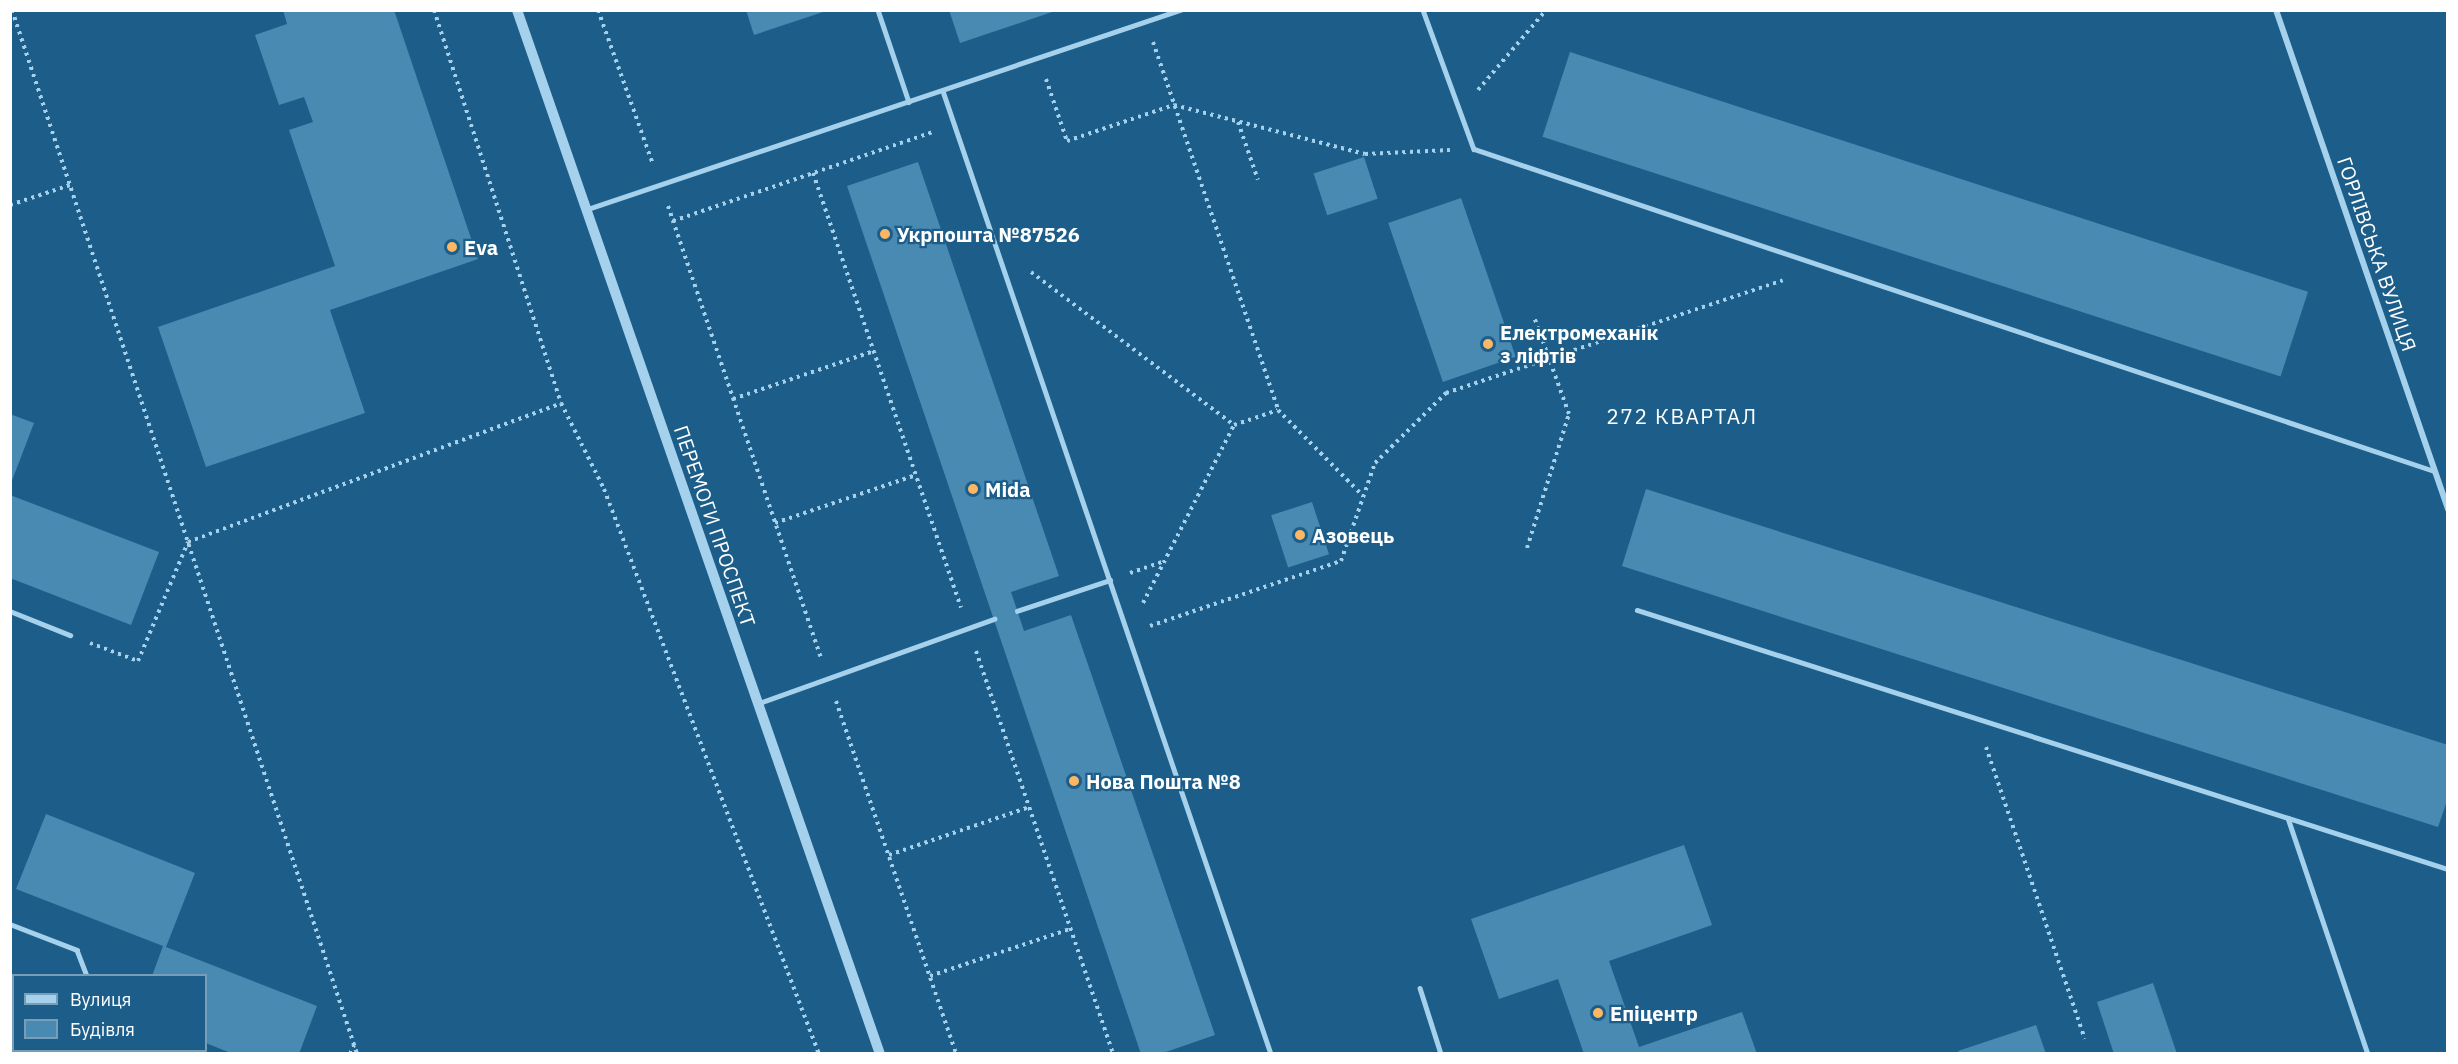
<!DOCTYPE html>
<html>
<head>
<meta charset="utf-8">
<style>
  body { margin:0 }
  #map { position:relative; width:2458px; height:1064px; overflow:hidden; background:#1c5e89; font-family:"IBM Plex Sans",sans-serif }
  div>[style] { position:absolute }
  .building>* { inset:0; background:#498ab3; transform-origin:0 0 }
  .path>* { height:4px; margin-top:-2px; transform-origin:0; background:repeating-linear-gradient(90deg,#a6d1ec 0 3px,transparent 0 7.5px) }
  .service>* { height:4.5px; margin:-2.25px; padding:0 2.25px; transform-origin:2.25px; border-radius:2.25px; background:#a6d1ec }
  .minor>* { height:6px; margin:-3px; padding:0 3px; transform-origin:3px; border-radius:3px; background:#a6d1ec }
  .tertiary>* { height:10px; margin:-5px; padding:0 5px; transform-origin:5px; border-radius:5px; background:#a6d1ec }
  .dots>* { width:16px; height:16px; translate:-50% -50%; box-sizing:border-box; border:3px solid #1c5e89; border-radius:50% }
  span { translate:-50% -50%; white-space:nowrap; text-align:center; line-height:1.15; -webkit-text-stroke:4.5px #1c5e89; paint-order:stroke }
  .poi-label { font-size:20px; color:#fff; font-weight:700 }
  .left { translate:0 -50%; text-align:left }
  .street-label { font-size:20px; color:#fff }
  .neighbourhood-label { font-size:21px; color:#fff; letter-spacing:1.5px }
  .frame { position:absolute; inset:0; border:12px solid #fff; pointer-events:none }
  .legend { position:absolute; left:12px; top:974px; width:195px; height:78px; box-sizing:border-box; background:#1c5e89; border:2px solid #779eb8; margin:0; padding:8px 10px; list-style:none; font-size:18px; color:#fff }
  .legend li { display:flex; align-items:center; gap:12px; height:30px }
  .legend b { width:30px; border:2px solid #779eb8 }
</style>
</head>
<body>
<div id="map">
  <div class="building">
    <i style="clip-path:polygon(283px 10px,394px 10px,478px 259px,330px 310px,365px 413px,206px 467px,158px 327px,335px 266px,289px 130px,313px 122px,304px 97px,279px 105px,255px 35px,287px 24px)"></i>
    <i style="clip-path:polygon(746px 10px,826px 10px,826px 11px,754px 35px)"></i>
    <i style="clip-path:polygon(949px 10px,1055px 10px,1055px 11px,960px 43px)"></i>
    <i style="left:1570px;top:52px;width:776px;height:89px;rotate:18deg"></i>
    <i style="left:1364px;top:157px;width:44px;height:53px;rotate:72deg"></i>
    <i style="clip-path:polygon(918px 162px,1059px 576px,1011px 592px,1024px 631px,1071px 615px,1215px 1035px,1160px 1054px,1141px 1054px,847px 186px)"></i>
    <i style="left:1461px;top:198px;width:168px;height:77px;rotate:71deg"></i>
    <i style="clip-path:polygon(10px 414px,34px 423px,11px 483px,10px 483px)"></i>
    <i style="clip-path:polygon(1646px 489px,2448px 745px,2448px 798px,2438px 827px,1622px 566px)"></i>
    <i style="clip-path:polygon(10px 495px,159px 552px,131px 625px,10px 578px)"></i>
    <i style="left:1312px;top:502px;width:55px;height:43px;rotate:72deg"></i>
    <i style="clip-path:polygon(46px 814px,195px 873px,166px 947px,317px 1006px,299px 1054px,233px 1054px,206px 1043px,206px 976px,152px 976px,163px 946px,16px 889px)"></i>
    <i style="clip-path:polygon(1684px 845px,1712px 925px,1609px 961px,1639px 1047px,1742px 1012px,1757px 1054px,1584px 1054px,1558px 979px,1499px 999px,1471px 919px)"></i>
    <i style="clip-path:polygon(2153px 983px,2177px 1054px,2114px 1054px,2097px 1002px)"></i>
    <i style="clip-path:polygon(2036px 1025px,2046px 1054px,1959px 1054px,1958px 1051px)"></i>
  </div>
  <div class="path">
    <i style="left:12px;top:10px;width:1100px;rotate:71.71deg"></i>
    <i style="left:434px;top:10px;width:413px;rotate:72.1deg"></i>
    <i style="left:561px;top:403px;width:96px;rotate:63.4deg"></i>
    <i style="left:604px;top:489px;width:605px;rotate:69.17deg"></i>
    <i style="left:598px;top:10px;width:161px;rotate:70.4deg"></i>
    <i style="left:1153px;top:42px;width:389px;rotate:71.2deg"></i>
    <i style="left:1278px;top:410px;width:121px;rotate:45.3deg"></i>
    <i style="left:1046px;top:79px;width:65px;rotate:71.3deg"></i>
    <i style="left:1067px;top:141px;width:113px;rotate:-18.6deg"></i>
    <i style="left:1174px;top:105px;width:197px;rotate:14.4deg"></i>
    <i style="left:1365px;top:154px;width:85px;rotate:-2.7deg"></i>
    <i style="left:1478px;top:90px;width:105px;rotate:-49.6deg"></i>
    <i style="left:1238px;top:122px;width:61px;rotate:71deg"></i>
    <i style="left:813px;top:173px;width:459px;rotate:71.2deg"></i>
    <i style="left:10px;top:205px;width:63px;rotate:-18.4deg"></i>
    <i style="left:668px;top:206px;width:476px;rotate:71.3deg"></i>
    <i style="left:673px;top:221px;width:275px;rotate:-18.9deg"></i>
    <i style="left:1031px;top:272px;width:254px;rotate:37deg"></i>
    <i style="left:733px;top:399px;width:149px;rotate:-18.8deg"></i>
    <i style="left:775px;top:523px;width:149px;rotate:-18.8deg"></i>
    <i style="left:1527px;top:548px;width:140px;rotate:-72.6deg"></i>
    <i style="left:1569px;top:414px;width:103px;rotate:-109.8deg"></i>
    <i style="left:1130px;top:573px;width:37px;rotate:-19deg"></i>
    <i style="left:1143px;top:603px;width:200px;rotate:-62.9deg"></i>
    <i style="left:1234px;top:425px;width:46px;rotate:-18.8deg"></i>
    <i style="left:1150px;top:626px;width:202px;rotate:-18.8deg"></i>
    <i style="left:1341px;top:561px;width:104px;rotate:-70.9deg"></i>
    <i style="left:1375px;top:463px;width:100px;rotate:-44.6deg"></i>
    <i style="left:1446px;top:393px;width:355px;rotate:-18.5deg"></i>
    <i style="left:90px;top:643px;width:51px;rotate:20.6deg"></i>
    <i style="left:138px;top:661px;width:129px;rotate:-67.2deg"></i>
    <i style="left:188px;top:542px;width:398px;rotate:-20.4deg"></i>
    <i style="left:976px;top:651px;width:426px;rotate:71.2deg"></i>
    <i style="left:836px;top:701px;width:373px;rotate:71.2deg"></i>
    <i style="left:1986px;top:747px;width:308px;rotate:71.3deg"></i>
    <i style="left:889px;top:855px;width:148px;rotate:-18.9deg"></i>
    <i style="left:930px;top:976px;width:148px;rotate:-18.6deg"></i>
    <i style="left:350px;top:1054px;width:10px;rotate:-66deg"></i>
  </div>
  <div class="service">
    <i style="left:878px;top:10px;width:97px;rotate:71.4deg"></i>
    <i style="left:1423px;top:10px;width:148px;rotate:69.9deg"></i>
    <i style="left:1474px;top:149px;width:1013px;rotate:18.54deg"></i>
    <i style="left:943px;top:91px;width:1017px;rotate:71.19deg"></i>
    <i style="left:588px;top:209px;width:625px;rotate:-18.58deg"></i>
    <i style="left:1637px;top:610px;width:851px;rotate:17.71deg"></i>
    <i style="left:10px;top:611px;width:65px;rotate:21.8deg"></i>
    <i style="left:1017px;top:611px;width:98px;rotate:-18.4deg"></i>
    <i style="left:759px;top:703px;width:250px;rotate:-19.7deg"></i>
    <i style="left:2288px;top:818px;width:249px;rotate:71.3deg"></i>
    <i style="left:10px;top:924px;width:72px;rotate:21.2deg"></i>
    <i style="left:77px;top:950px;width:28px;rotate:69deg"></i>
    <i style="left:1420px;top:988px;width:69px;rotate:72.3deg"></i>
    <i style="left:132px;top:1050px;width:8px;rotate:30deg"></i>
  </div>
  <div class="minor">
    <i style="left:2276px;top:10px;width:528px;rotate:70.98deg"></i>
    <i style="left:10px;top:1052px;width:2px;rotate:63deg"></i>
  </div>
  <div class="tertiary">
    <i style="left:517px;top:10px;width:1105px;rotate:70.83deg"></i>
  </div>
  <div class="dots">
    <i style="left:885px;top:234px;background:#fcb764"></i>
    <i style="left:452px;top:247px;background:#fcb764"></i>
    <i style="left:1488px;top:344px;background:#fcb764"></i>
    <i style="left:973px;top:489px;background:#fcb764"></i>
    <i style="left:1300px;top:535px;background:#fcb764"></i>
    <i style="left:1074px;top:781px;background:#fcb764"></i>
    <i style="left:1598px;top:1013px;background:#fcb764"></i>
  </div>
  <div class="poi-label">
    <span class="left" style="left:897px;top:234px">Укрпошта №87526</span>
    <span class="left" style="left:464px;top:247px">Eva</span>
    <span class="left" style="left:1500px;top:344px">Електромеханік<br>з ліфтів</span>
    <span class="left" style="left:985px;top:489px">Mida</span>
    <span class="left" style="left:1312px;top:535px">Азовець</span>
    <span class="left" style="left:1086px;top:781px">Нова Пошта №8</span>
    <span class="left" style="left:1610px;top:1013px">Епіцентр</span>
  </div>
  <div class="street-label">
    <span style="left:2377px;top:254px;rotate:71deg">ГОРЛІВСЬКА ВУЛИЦЯ</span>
    <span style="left:715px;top:526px;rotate:71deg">ПЕРЕМОГИ ПРОСПЕКТ</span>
  </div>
  <div class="neighbourhood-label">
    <span style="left:1682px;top:416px">272 КВАРТАЛ</span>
  </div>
  <div class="frame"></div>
  <ul class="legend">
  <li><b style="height:8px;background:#a6d1ec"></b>Вулиця</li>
  <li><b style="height:16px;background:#498ab3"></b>Будівля</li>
  </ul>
</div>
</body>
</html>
